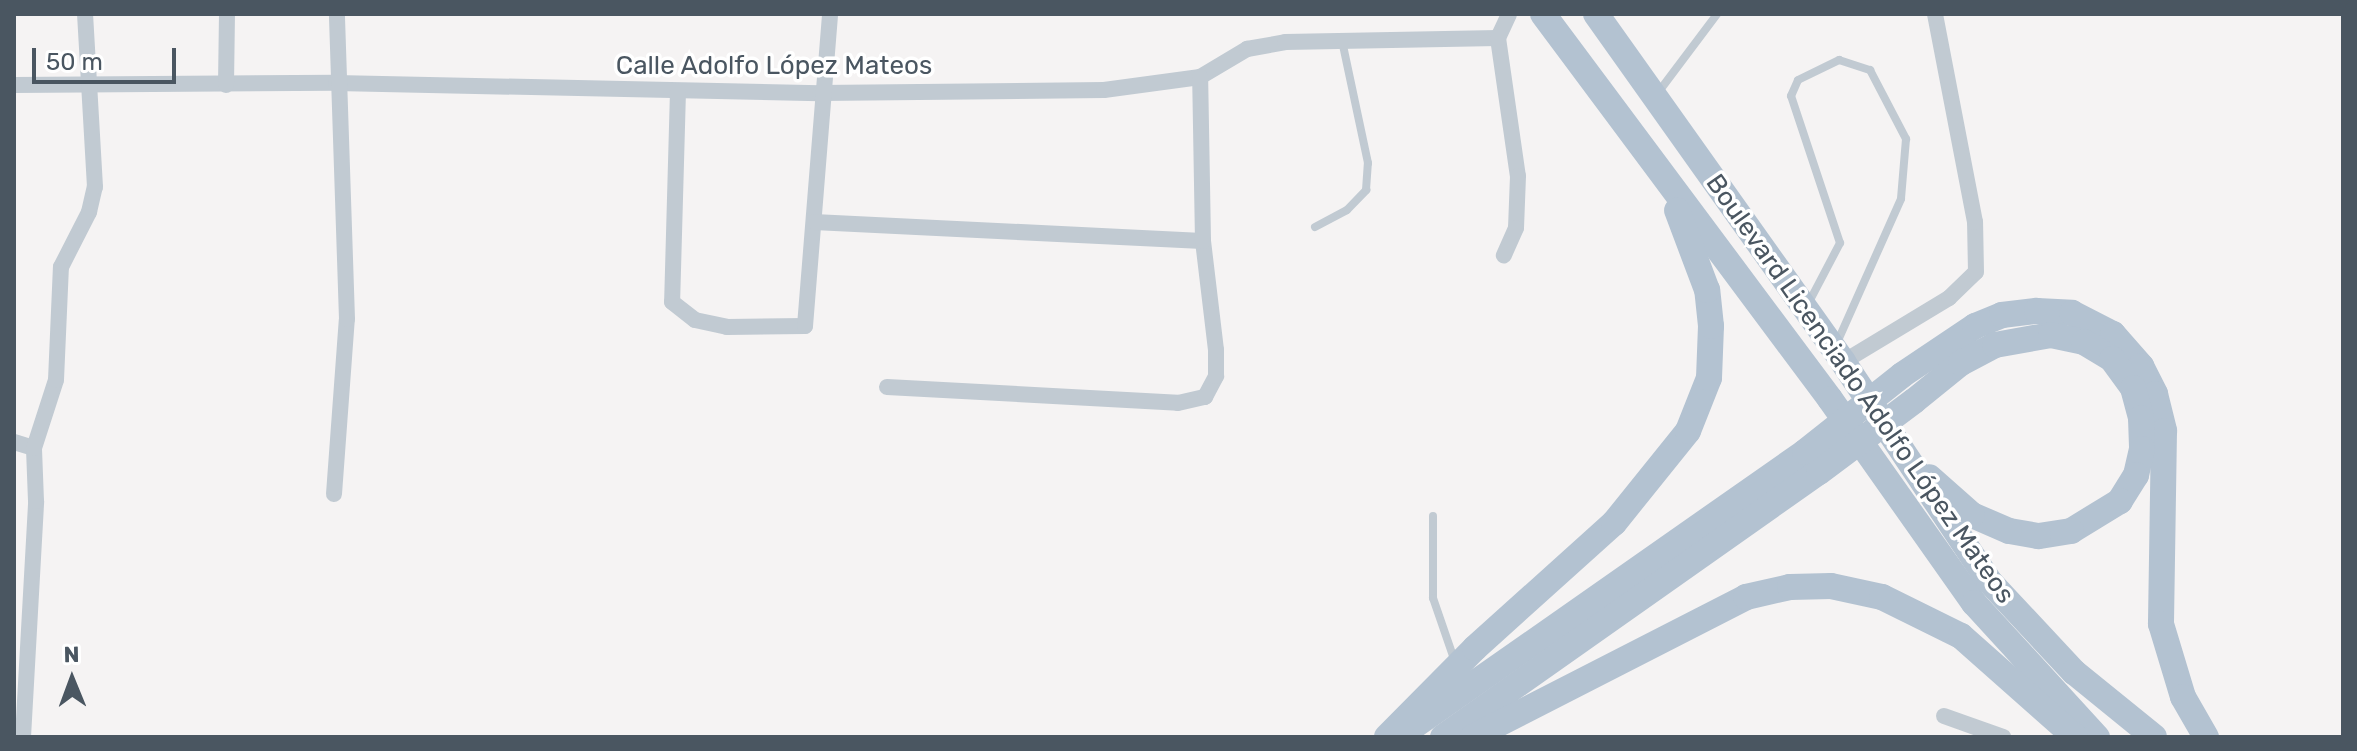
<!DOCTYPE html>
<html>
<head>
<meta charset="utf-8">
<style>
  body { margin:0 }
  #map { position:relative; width:2357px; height:751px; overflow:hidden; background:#f5f3f3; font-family:Rubik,sans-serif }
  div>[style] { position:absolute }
  .service>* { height:8px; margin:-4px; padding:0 4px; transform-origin:4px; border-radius:4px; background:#c1cad2 }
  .minor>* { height:16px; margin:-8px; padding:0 8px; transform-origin:8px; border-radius:8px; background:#c1cad2 }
  .primary>* { height:26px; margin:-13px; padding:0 13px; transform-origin:13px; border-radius:13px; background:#b3c2d1 }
  .primary-bridge>* { height:26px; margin:-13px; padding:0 13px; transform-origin:13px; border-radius:13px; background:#b3c2d1 }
  span { translate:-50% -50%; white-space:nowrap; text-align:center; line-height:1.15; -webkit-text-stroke:7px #fff; paint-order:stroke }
  .street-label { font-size:26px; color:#4a5661 }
  .frame { position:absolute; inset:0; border:16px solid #4a5661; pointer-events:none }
  .north { position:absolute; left:32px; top:639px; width:80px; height:80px; -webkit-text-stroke:6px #fff; paint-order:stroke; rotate:359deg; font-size:22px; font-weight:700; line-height:32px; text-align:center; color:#4a5661 }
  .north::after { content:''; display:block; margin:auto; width:28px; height:36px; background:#4a5661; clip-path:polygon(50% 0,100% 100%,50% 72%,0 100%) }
  .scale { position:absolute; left:32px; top:48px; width:144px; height:36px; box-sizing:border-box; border:4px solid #4a5661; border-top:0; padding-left:10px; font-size:24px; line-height:28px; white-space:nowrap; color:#4a5661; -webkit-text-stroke:6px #fff; paint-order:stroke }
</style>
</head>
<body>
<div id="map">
  <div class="service">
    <i style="left:1657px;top:94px;width:100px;rotate:-53.1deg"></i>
    <i style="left:1315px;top:227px;width:36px;rotate:-28deg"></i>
    <i style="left:1347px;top:210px;width:28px;rotate:-46deg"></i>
    <i style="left:1366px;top:190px;width:27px;rotate:-86deg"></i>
    <i style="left:1368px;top:163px;width:125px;rotate:-102deg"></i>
    <i style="left:1808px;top:304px;width:69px;rotate:-62.3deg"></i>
    <i style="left:1840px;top:243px;width:155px;rotate:-108.4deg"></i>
    <i style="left:1791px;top:96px;width:17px;rotate:-66deg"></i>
    <i style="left:1798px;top:80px;width:46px;rotate:-26deg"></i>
    <i style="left:1839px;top:60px;width:33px;rotate:18deg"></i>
    <i style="left:1870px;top:70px;width:78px;rotate:62.4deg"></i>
    <i style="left:1906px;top:139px;width:60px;rotate:94.8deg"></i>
    <i style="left:1901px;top:199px;width:160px;rotate:114deg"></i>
    <i style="left:1433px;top:516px;width:82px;rotate:90deg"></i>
    <i style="left:1433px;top:598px;width:68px;rotate:71deg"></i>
  </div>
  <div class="minor">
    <i style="left:1498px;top:38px;width:139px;rotate:81.8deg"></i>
    <i style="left:1518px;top:176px;width:52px;rotate:92.2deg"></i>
    <i style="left:1516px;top:228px;width:30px;rotate:114deg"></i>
    <i style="left:14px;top:85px;width:322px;rotate:-0.4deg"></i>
    <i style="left:336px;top:83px;width:484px;rotate:1.2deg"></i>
    <i style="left:820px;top:93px;width:284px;rotate:-0.6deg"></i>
    <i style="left:1104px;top:90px;width:97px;rotate:-7.7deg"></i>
    <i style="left:1200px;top:77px;width:55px;rotate:-30.8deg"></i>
    <i style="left:1247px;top:49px;width:39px;rotate:-10deg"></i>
    <i style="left:1285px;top:42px;width:213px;rotate:-1.1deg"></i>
    <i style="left:1498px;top:38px;width:26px;rotate:-65deg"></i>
    <i style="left:226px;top:85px;width:71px;rotate:-89.2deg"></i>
    <i style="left:678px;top:91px;width:211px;rotate:91.6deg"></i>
    <i style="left:672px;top:302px;width:29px;rotate:38deg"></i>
    <i style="left:695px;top:320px;width:33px;rotate:12deg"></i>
    <i style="left:727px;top:327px;width:78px;rotate:-0.7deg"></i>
    <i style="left:805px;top:326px;width:313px;rotate:-85.4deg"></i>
    <i style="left:814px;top:222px;width:389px;rotate:2.8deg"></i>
    <i style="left:1843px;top:362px;width:124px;rotate:-31.1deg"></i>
    <i style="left:1949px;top:298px;width:37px;rotate:-44deg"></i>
    <i style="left:1976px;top:272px;width:50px;rotate:-91.1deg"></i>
    <i style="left:1975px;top:222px;width:212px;rotate:-100.9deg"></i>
    <i style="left:887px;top:387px;width:291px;rotate:3.1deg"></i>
    <i style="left:1178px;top:403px;width:28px;rotate:-13deg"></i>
    <i style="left:1205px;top:397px;width:24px;rotate:-62deg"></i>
    <i style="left:1216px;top:376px;width:26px;rotate:-90deg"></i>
    <i style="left:1216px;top:350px;width:110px;rotate:-96.8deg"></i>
    <i style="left:1203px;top:241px;width:164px;rotate:-91deg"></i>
    <i style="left:14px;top:442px;width:21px;rotate:17deg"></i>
    <i style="left:334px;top:494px;width:175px;rotate:-85.8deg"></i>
    <i style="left:347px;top:319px;width:305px;rotate:-91.9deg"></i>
    <i style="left:1944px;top:716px;width:63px;rotate:19.6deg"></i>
    <i style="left:23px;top:737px;width:236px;rotate:-86.8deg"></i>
    <i style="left:36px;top:501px;width:53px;rotate:-92.2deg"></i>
    <i style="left:34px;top:448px;width:71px;rotate:-72.1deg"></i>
    <i style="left:56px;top:380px;width:113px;rotate:-87.5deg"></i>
    <i style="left:61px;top:267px;width:62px;rotate:-63deg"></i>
    <i style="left:89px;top:212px;width:26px;rotate:-77deg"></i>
    <i style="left:95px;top:187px;width:173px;rotate:-93.3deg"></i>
  </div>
  <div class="primary">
    <i style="left:1543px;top:14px;width:480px;rotate:53.3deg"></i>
    <i style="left:1830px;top:399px;width:250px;rotate:54.8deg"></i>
    <i style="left:1974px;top:603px;width:182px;rotate:47.5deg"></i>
    <i style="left:1596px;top:14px;width:427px;rotate:54.6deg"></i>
    <i style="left:1843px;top:362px;width:263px;rotate:56.3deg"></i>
    <i style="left:1989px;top:581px;width:125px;rotate:47deg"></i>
    <i style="left:2074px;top:672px;width:103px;rotate:39.1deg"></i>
    <i style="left:1902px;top:375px;width:88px;rotate:-33.9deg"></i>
    <i style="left:1975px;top:326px;width:29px;rotate:-22deg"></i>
    <i style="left:2002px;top:315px;width:35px;rotate:-7deg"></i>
    <i style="left:2037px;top:311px;width:35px;rotate:3deg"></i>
    <i style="left:2072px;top:313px;width:46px;rotate:27.1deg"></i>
    <i style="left:2113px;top:334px;width:43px;rotate:48.8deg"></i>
    <i style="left:2141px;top:366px;width:31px;rotate:63deg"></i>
    <i style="left:2155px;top:394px;width:38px;rotate:76deg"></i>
    <i style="left:2164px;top:431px;width:193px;rotate:90.9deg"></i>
    <i style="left:2161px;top:624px;width:76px;rotate:73.2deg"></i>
    <i style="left:2183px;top:697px;width:46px;rotate:60.1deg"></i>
    <i style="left:1914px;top:401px;width:60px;rotate:-39deg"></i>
    <i style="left:1961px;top:363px;width:38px;rotate:-28deg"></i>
    <i style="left:1995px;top:345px;width:57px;rotate:-10.1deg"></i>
    <i style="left:2051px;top:335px;width:34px;rotate:12deg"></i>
    <i style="left:2084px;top:342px;width:33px;rotate:31deg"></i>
    <i style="left:2112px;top:359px;width:36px;rotate:54deg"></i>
    <i style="left:2133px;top:388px;width:31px;rotate:75deg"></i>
    <i style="left:2141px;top:418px;width:31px;rotate:88deg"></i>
    <i style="left:2142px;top:449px;width:27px;rotate:103deg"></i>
    <i style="left:2136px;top:475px;width:31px;rotate:122deg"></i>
    <i style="left:2120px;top:501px;width:57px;rotate:148.5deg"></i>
    <i style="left:2071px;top:531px;width:33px;rotate:171deg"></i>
    <i style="left:2038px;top:536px;width:29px;rotate:-170deg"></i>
    <i style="left:2009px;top:531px;width:40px;rotate:-156.6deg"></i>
    <i style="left:1972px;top:515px;width:57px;rotate:-138.5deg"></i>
    <i style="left:1408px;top:730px;width:485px;rotate:-35deg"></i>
    <i style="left:1387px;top:737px;width:125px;rotate:-45.3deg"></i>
    <i style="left:1475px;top:648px;width:187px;rotate:-42deg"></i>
    <i style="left:1614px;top:523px;width:118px;rotate:-51.2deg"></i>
    <i style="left:1688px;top:431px;width:57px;rotate:-68.4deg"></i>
    <i style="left:1709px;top:378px;width:52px;rotate:-87.8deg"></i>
    <i style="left:1711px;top:326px;width:36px;rotate:-96deg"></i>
    <i style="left:1707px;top:290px;width:85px;rotate:-110.6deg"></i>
    <i style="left:1443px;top:737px;width:460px;rotate:-35.2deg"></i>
    <i style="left:1473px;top:737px;width:307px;rotate:-27.1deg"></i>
    <i style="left:1746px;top:597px;width:45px;rotate:-12.8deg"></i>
    <i style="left:1790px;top:587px;width:41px;rotate:-1.4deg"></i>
    <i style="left:1831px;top:586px;width:52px;rotate:12.2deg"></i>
    <i style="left:1882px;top:597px;width:88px;rotate:26.3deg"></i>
    <i style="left:1961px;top:636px;width:152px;rotate:41.5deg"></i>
  </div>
  <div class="primary-bridge">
    <i style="left:1805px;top:452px;width:124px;rotate:-38.4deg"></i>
    <i style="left:1819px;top:472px;width:119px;rotate:-36.8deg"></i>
  </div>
  <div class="street-label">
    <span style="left:774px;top:66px">Calle Adolfo López Mateos</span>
    <span style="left:1860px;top:389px;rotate:55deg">Boulevard Licenciado Adolfo López Mateos</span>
  </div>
  <div class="frame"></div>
  <div class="north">N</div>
  <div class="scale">50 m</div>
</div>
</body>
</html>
